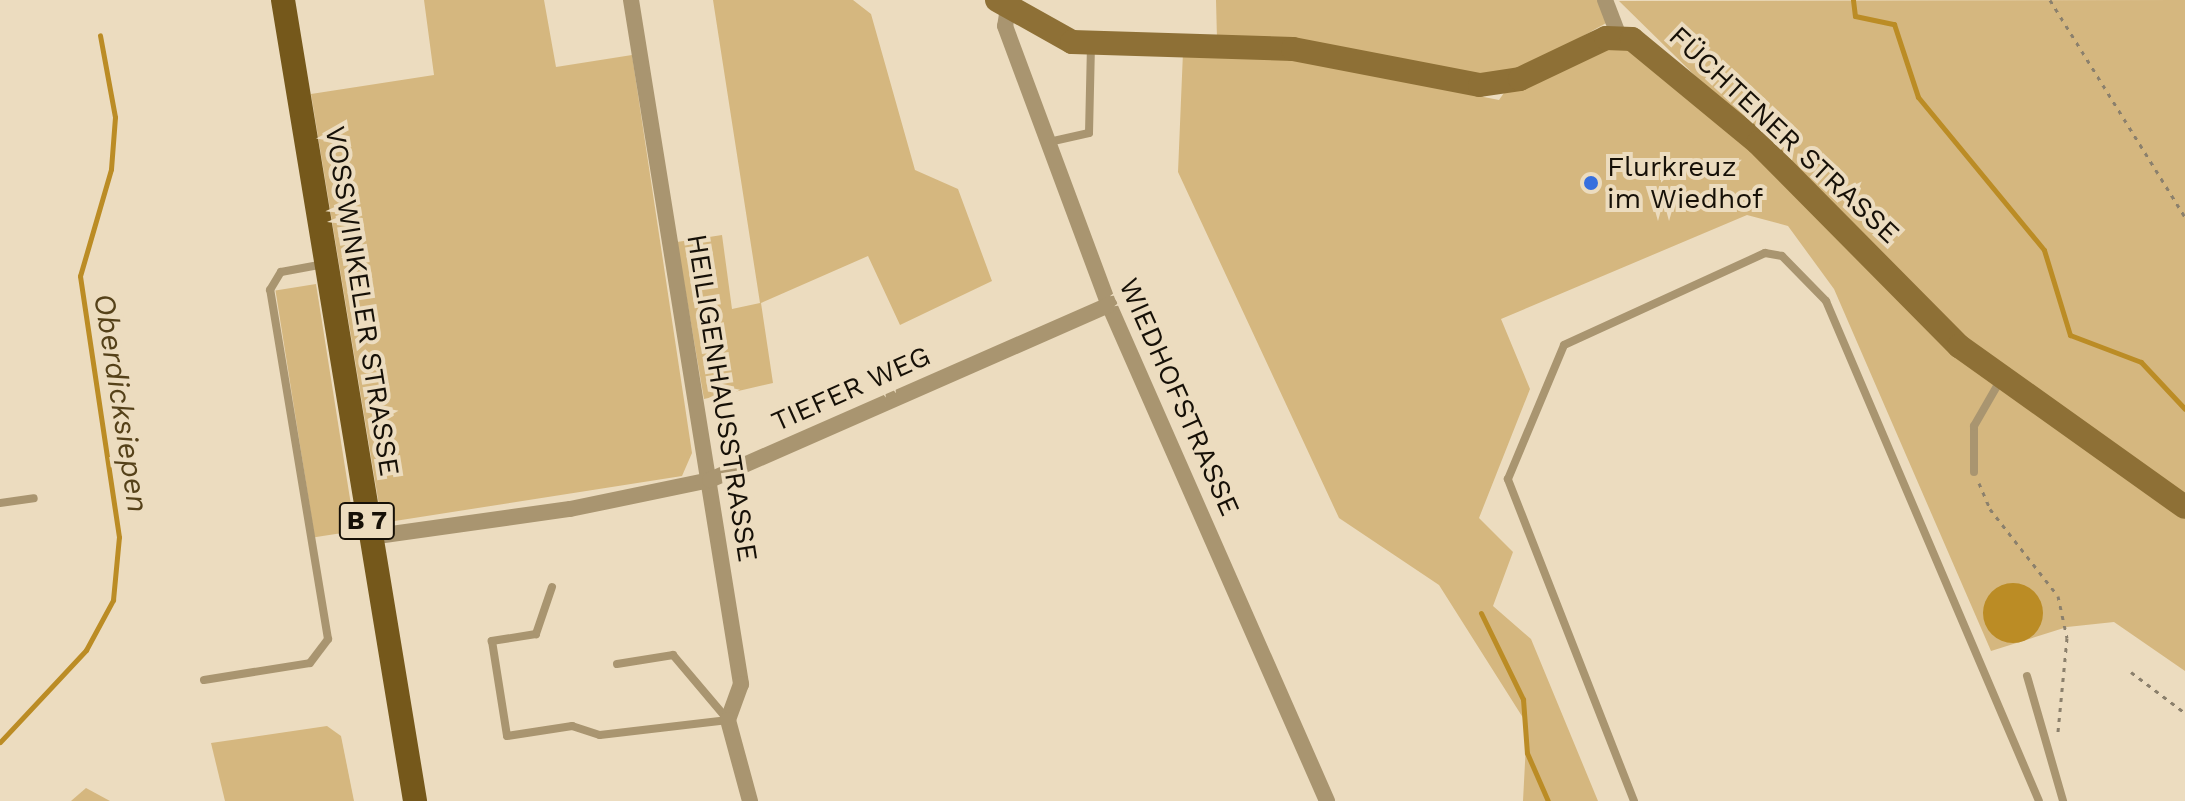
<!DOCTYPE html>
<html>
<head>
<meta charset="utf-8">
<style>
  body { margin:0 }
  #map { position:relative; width:2185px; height:801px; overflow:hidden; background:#ecdcbf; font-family:"Work Sans",sans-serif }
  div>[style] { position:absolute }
  .green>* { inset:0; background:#d5b77f; transform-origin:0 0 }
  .water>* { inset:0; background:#bb8c25 }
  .round { border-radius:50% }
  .stream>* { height:5px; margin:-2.5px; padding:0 2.5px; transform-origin:2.5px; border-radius:2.5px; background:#bb8c25 }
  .path>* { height:3px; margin-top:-1.5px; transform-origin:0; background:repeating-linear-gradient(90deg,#8b806c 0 4px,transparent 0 10px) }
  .lane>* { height:8px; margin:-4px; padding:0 4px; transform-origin:4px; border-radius:4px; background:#a99570 }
  .street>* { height:16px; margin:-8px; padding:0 8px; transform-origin:8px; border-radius:8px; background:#a99570 }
  .secondary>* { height:24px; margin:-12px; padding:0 12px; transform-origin:12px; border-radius:12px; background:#8e7036 }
  .primary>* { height:24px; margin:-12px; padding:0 12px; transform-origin:12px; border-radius:12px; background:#75581b }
  .dots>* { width:22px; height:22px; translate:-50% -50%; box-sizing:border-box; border:4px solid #ecdcbf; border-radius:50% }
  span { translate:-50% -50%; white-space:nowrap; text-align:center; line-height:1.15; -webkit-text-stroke:8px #ecdcbf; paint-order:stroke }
  .shield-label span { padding:2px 6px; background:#ecdcbf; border:2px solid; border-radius:6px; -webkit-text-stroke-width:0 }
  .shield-label { font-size:26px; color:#161007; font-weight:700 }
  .street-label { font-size:28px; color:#161007 }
  .poi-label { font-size:28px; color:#161007 }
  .left { translate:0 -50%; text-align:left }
  .water-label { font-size:30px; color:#554119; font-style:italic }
</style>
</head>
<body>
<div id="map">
  <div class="green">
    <i style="clip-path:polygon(424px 0,544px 0,556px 67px,632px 55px,692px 453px,682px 476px,382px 523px,311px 94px,434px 75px)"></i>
    <i style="clip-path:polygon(713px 0,853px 0,871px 14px,915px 170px,958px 189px,992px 281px,900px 325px,868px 256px,761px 303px,773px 383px,704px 399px,677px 242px,722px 235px,732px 309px,760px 303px)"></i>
    <i style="clip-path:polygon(1216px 0,1598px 0,1608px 22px,1528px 67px,1480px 76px,1217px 39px)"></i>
    <i style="clip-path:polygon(2185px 0,2185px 671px,2114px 622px,2067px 627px,1991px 651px,1834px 289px,1788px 226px,1747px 215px,1501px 319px,1530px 389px,1479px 518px,1513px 552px,1493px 606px,1531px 639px,1598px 801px,1523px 801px,1527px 724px,1439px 585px,1339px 518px,1178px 172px,1183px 52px,1251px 51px,1499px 100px,1506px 90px,1585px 52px,1627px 48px,1723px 103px,1619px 1px)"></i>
    <i style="left:316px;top:284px;width:250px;height:41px;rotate:81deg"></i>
    <i style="clip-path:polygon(327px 726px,341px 736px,354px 801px,225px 801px,211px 743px)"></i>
    <i style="clip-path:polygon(86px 788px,110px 801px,71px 801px)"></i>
  </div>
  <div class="water">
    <i class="round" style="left:1983px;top:583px;width:60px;height:60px"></i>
  </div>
  <div class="stream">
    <i style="left:1853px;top:0;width:16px;rotate:83deg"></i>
    <i style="left:1855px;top:16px;width:40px;rotate:12deg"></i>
    <i style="left:1894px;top:24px;width:77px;rotate:71.8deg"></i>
    <i style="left:1918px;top:97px;width:198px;rotate:50.5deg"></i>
    <i style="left:2044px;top:250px;width:89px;rotate:73deg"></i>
    <i style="left:2070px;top:335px;width:76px;rotate:20.8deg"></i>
    <i style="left:2141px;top:362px;width:64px;rotate:46.9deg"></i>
    <i style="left:1481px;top:613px;width:96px;rotate:64deg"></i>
    <i style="left:1523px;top:699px;width:54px;rotate:85.8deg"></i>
    <i style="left:1527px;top:753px;width:52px;rotate:66.4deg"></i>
    <i style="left:0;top:742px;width:126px;rotate:-46.9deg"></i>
    <i style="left:86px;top:650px;width:57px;rotate:-61.6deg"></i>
    <i style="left:113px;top:600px;width:63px;rotate:-84.6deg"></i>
    <i style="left:119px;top:537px;width:264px;rotate:-98.5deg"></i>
    <i style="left:80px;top:276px;width:111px;rotate:-73.8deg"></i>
    <i style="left:111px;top:169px;width:52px;rotate:-85.6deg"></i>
    <i style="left:115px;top:117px;width:83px;rotate:-100.4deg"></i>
  </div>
  <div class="path">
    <i style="left:2050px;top:0;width:256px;rotate:58.1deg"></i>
    <i style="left:1979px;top:483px;width:28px;rotate:67deg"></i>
    <i style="left:1990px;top:509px;width:110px;rotate:52deg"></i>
    <i style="left:2058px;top:596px;width:43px;rotate:77.9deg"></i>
    <i style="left:2067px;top:638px;width:94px;rotate:95.5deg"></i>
    <i style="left:2131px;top:672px;width:68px;rotate:37.2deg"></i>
  </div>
  <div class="lane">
    <i style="left:1049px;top:142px;width:41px;rotate:-12.7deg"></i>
    <i style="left:1089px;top:133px;width:88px;rotate:-88.7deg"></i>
    <i style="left:1974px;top:472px;width:46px;rotate:-90deg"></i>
    <i style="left:1974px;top:426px;width:54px;rotate:-60.1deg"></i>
    <i style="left:0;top:503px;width:34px;rotate:-8deg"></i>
    <i style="left:552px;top:587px;width:50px;rotate:108.8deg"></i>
    <i style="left:536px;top:634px;width:45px;rotate:171deg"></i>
    <i style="left:492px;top:641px;width:96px;rotate:81deg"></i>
    <i style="left:507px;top:736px;width:66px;rotate:-8.7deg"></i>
    <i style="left:572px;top:726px;width:29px;rotate:18deg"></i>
    <i style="left:600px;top:735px;width:129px;rotate:-6.7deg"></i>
    <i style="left:617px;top:664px;width:57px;rotate:-9.1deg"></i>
    <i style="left:673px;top:655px;width:85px;rotate:49.8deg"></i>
    <i style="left:2027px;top:676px;width:130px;rotate:73.9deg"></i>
    <i style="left:204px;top:680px;width:107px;rotate:-9.1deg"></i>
    <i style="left:310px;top:663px;width:30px;rotate:-53deg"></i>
    <i style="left:328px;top:639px;width:354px;rotate:-99.4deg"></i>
    <i style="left:270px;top:290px;width:21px;rotate:-59deg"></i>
    <i style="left:281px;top:272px;width:44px;rotate:-10.5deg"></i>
    <i style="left:1634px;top:801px;width:346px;rotate:-111.4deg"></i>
    <i style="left:1508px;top:479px;width:145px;rotate:-67.3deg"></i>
    <i style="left:1564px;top:345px;width:221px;rotate:-24.6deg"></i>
    <i style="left:1765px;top:253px;width:17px;rotate:10deg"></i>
    <i style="left:1782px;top:256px;width:63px;rotate:45.6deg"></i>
    <i style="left:1826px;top:301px;width:543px;rotate:66.93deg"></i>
  </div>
  <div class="street">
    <i style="left:631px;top:0;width:693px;rotate:80.86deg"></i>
    <i style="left:741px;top:684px;width:38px;rotate:110deg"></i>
    <i style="left:728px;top:720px;width:84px;rotate:74.8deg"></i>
    <i style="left:1605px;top:0;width:40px;rotate:69deg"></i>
    <i style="left:1008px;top:8px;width:18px;rotate:99deg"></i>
    <i style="left:1005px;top:26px;width:298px;rotate:69.6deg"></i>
    <i style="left:1109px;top:305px;width:542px;rotate:66.27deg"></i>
    <i style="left:370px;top:537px;width:202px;rotate:-8deg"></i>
    <i style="left:570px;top:509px;width:143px;rotate:-11.7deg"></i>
    <i style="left:710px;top:480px;width:436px;rotate:-23.7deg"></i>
  </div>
  <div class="secondary">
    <i style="left:997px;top:0;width:86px;rotate:29.2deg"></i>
    <i style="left:1072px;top:42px;width:221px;rotate:1.8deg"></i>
    <i style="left:1293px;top:49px;width:190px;rotate:10.9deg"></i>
    <i style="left:1480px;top:85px;width:40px;rotate:-8.5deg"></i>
    <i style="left:1520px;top:79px;width:95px;rotate:-25.5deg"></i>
    <i style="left:1606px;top:38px;width:26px;rotate:2deg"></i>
    <i style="left:1632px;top:39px;width:163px;rotate:39.5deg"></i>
    <i style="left:1758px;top:143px;width:286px;rotate:45.3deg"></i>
    <i style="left:1959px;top:346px;width:277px;rotate:35.5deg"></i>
  </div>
  <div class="primary">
    <i style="left:283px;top:0;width:812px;rotate:80.64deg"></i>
  </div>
  <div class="dots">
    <i style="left:1591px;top:183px;background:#376fde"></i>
  </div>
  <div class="shield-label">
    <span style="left:367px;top:521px">B 7</span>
  </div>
  <div class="street-label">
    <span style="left:1784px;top:135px;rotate:43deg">FÜCHTENER STRASSE</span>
    <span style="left:362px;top:301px;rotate:81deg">VOSSWINKELER STRASSE</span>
    <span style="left:851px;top:389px;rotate:-24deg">TIEFER WEG</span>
    <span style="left:1179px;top:397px;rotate:66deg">WIEDHOFSTRASSE</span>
    <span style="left:722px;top:398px;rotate:81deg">HEILIGENHAUSSTRASSE</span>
  </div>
  <div class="poi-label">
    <span class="left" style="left:1607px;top:183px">Flurkreuz<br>im Wiedhof</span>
  </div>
  <div class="water-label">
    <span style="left:121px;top:403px;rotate:81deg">Oberdicksiepen</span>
  </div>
</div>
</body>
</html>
